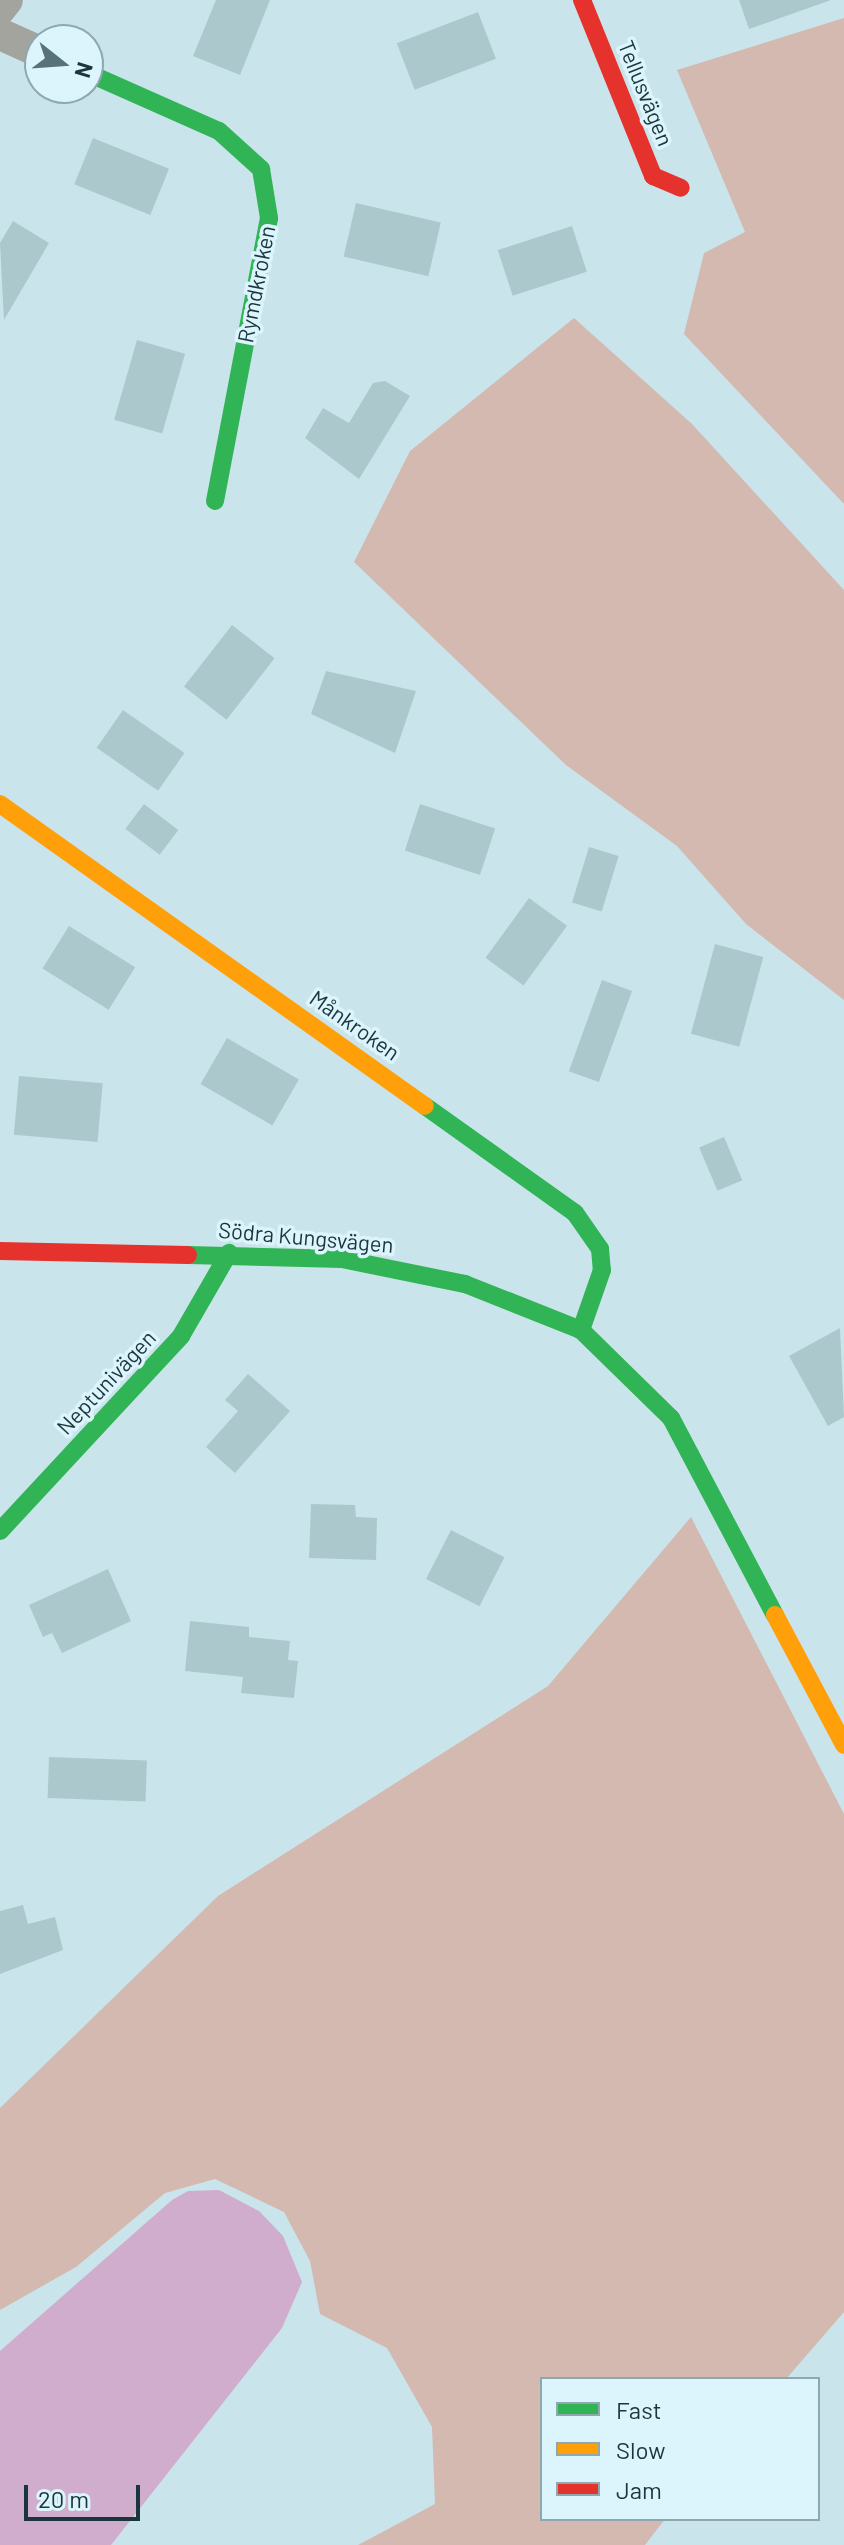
<!DOCTYPE html>
<html>
<head>
<meta charset="utf-8">
<style>
  body { margin:0 }
  #map { position:relative; width:844px; height:2545px; overflow:hidden; background:#cae4ec; font-family:Barlow,sans-serif }
  div>[style] { position:absolute }
  .forest>* { inset:0; background:#d3b9b0 }
  .water>* { inset:0; background:#d0adcc }
  .building>* { inset:0; background:#abc9cd; transform-origin:0 0 }
  .street>* { height:32px; margin:-16px; padding:0 16px; transform-origin:16px; border-radius:16px; background:#a2a49d }
  .fast>* { height:18px; margin:-9px; padding:0 9px; transform-origin:9px; border-radius:9px; background:#30b455 }
  .slow>* { height:18px; margin:-9px; padding:0 9px; transform-origin:9px; border-radius:9px; background:#ff9f0a }
  .jam>* { height:18px; margin:-9px; padding:0 9px; transform-origin:9px; border-radius:9px; background:#e5322d }
  span { translate:-50% -50%; white-space:nowrap; text-align:center; line-height:1.15; -webkit-text-stroke:7px #dcf4fc; paint-order:stroke }
  .street-label { font-size:22px; color:#1b353c }
  .legend { position:absolute; left:540px; top:2377px; width:280px; height:144px; box-sizing:border-box; background:#dcf4fc; border:2px solid #8fa8af; margin:0; padding:10px 14px; list-style:none; font-size:24px; color:#1b353c }
  .legend li { display:flex; align-items:center; gap:16px; height:40px }
  .legend b { width:40px; border:2px solid #8fa8af }
  .north { position:absolute; left:24px; top:24px; width:80px; height:80px; box-sizing:border-box; background:#dcf4fc; border:2px solid #8fa8af; border-radius:50%; rotate:107deg; font-size:22px; font-weight:700; line-height:32px; text-align:center; color:#1b353c }
  .north::after { content:''; display:block; margin:auto; width:28px; height:36px; background:#58727a; clip-path:polygon(50% 0,100% 100%,50% 72%,0 100%) }
  .scale { position:absolute; left:24px; top:2485px; width:116px; height:36px; box-sizing:border-box; border:4px solid #1b353c; border-top:0; padding-left:10px; font-size:24px; line-height:28px; white-space:nowrap; color:#1b353c; -webkit-text-stroke:6px #dcf4fc; paint-order:stroke }
</style>
</head>
<body>
<div id="map">
  <div class="forest">
    <i style="clip-path:polygon(844px 18px,844px 504px,684px 334px,704px 253px,745px 232px,677px 70px)"></i>
    <i style="clip-path:polygon(574px 318px,692px 424px,844px 590px,844px 1000px,746px 924px,677px 846px,566px 765px,354px 562px,410px 451px)"></i>
    <i style="clip-path:polygon(691px 1517px,844px 1814px,844px 2312px,786px 2379px,542px 2379px,542px 2519px,665px 2519px,645px 2545px,358px 2545px,435px 2504px,432px 2427px,387px 2348px,320px 2314px,310px 2261px,284px 2212px,215px 2179px,165px 2193px,76px 2267px,0 2310px,0 2108px,218px 1896px,548px 1686px)"></i>
  </div>
  <div class="water">
    <i style="clip-path:polygon(219px 2190px,259px 2211px,283px 2236px,302px 2282px,282px 2328px,111px 2545px,0 2545px,0 2351px,172px 2200px,188px 2191px)"></i>
  </div>
  <div class="building">
    <i style="clip-path:polygon(216px 0,270px 0,240px 75px,193px 56px)"></i>
    <i style="clip-path:polygon(739px 0,831px 0,749px 29px)"></i>
    <i style="left:478px;top:12px;width:50px;height:87px;rotate:69deg"></i>
    <i style="left:93px;top:138px;width:82px;height:50px;rotate:22deg"></i>
    <i style="left:356px;top:203px;width:87px;height:55px;rotate:13deg"></i>
    <i style="clip-path:polygon(13px 221px,49px 243px,4px 320px,0 243px)"></i>
    <i style="left:572px;top:226px;width:48px;height:78px;rotate:72deg"></i>
    <i style="left:137px;top:340px;width:50px;height:83px;rotate:16deg"></i>
    <i style="clip-path:polygon(385px 381px,410px 396px,359px 479px,305px 438px,323px 408px,349px 423px,373px 383px)"></i>
    <i style="left:232px;top:625px;width:54px;height:78px;rotate:38deg"></i>
    <i style="clip-path:polygon(326px 671px,416px 691px,395px 753px,311px 714px)"></i>
    <i style="left:123px;top:710px;width:75px;height:46px;rotate:35deg"></i>
    <i style="left:144px;top:804px;width:43px;height:31px;rotate:37deg"></i>
    <i style="left:420px;top:804px;width:79px;height:49px;rotate:18deg"></i>
    <i style="left:589px;top:847px;width:31px;height:58px;rotate:17deg"></i>
    <i style="left:529px;top:898px;width:47px;height:74px;rotate:36deg"></i>
    <i style="left:69px;top:926px;width:78px;height:50px;rotate:32deg"></i>
    <i style="left:715px;top:944px;width:50px;height:93px;rotate:15deg"></i>
    <i style="left:602px;top:980px;width:32px;height:97px;rotate:20deg"></i>
    <i style="left:227px;top:1038px;width:83px;height:53px;rotate:30deg"></i>
    <i style="left:19px;top:1076px;width:84px;height:59px;rotate:5deg"></i>
    <i style="left:724px;top:1137px;width:47px;height:27px;rotate:67deg"></i>
    <i style="clip-path:polygon(840px 1328px,844px 1417px,828px 1426px,789px 1356px)"></i>
    <i style="clip-path:polygon(248px 1374px,290px 1411px,235px 1473px,206px 1447px,238px 1411px,225px 1400px)"></i>
    <i style="clip-path:polygon(311px 1504px,355px 1505px,356px 1517px,377px 1518px,376px 1560px,309px 1558px)"></i>
    <i style="left:451px;top:1530px;width:60px;height:55px;rotate:27deg"></i>
    <i style="clip-path:polygon(108px 1569px,131px 1621px,62px 1653px,52px 1633px,43px 1637px,29px 1605px)"></i>
    <i style="clip-path:polygon(190px 1621px,249px 1627px,249px 1637px,290px 1641px,288px 1660px,298px 1661px,294px 1698px,241px 1693px,243px 1677px,185px 1671px)"></i>
    <i style="left:49px;top:1757px;width:98px;height:41px;rotate:2deg"></i>
    <i style="clip-path:polygon(23px 1905px,28px 1924px,55px 1917px,63px 1950px,0 1974px,0 1911px)"></i>
  </div>
  <div class="street">
    <i style="left:0;top:9px;width:11px;rotate:-52deg"></i>
    <i style="left:0;top:34px;width:44px;rotate:24.2deg"></i>
  </div>
  <div class="fast">
    <i style="left:88px;top:73px;width:143px;rotate:23.9deg"></i>
    <i style="left:219px;top:131px;width:57px;rotate:42.1deg"></i>
    <i style="left:261px;top:169px;width:50px;rotate:80.7deg"></i>
    <i style="left:269px;top:218px;width:288px;rotate:100.8deg"></i>
    <i style="left:425px;top:1106px;width:184px;rotate:35.5deg"></i>
    <i style="left:575px;top:1213px;width:44px;rotate:55.2deg"></i>
    <i style="left:600px;top:1249px;width:21px;rotate:85deg"></i>
    <i style="left:602px;top:1270px;width:64px;rotate:109.3deg"></i>
    <i style="left:188px;top:1255px;width:154px;rotate:1.5deg"></i>
    <i style="left:342px;top:1259px;width:126px;rotate:11.5deg"></i>
    <i style="left:465px;top:1284px;width:125px;rotate:21.6deg"></i>
    <i style="left:581px;top:1330px;width:126px;rotate:44.4deg"></i>
    <i style="left:671px;top:1418px;width:223px;rotate:62.2deg"></i>
    <i style="left:0;top:1531px;width:266px;rotate:-47.1deg"></i>
    <i style="left:181px;top:1336px;width:96px;rotate:-60deg"></i>
  </div>
  <div class="slow">
    <i style="left:0;top:804px;width:521px;rotate:35.4deg"></i>
    <i style="left:775px;top:1615px;width:147px;rotate:62deg"></i>
  </div>
  <div class="jam">
    <i style="left:582px;top:0;width:190px;rotate:68deg"></i>
    <i style="left:653px;top:176px;width:30px;rotate:23deg"></i>
    <i style="left:0;top:1251px;width:188px;rotate:1.2deg"></i>
  </div>
  <div class="street-label">
    <span style="left:646px;top:93px;rotate:68deg">Tellusvägen</span>
    <span style="left:256px;top:284px;rotate:-79deg">Rymdkroken</span>
    <span style="left:355px;top:1025px;rotate:35deg">Månkroken</span>
    <span style="left:306px;top:1237px;rotate:5deg">Södra Kungsvägen</span>
    <span style="left:106px;top:1382px;rotate:-47deg">Neptunivägen</span>
  </div>
  <ul class="legend">
  <li><b style="height:10px;background:#30b455"></b>Fast</li>
  <li><b style="height:10px;background:#ff9f0a"></b>Slow</li>
  <li><b style="height:10px;background:#e5322d"></b>Jam</li>
  </ul>
  <div class="north">N</div>
  <div class="scale">20 m</div>
</div>
</body>
</html>
